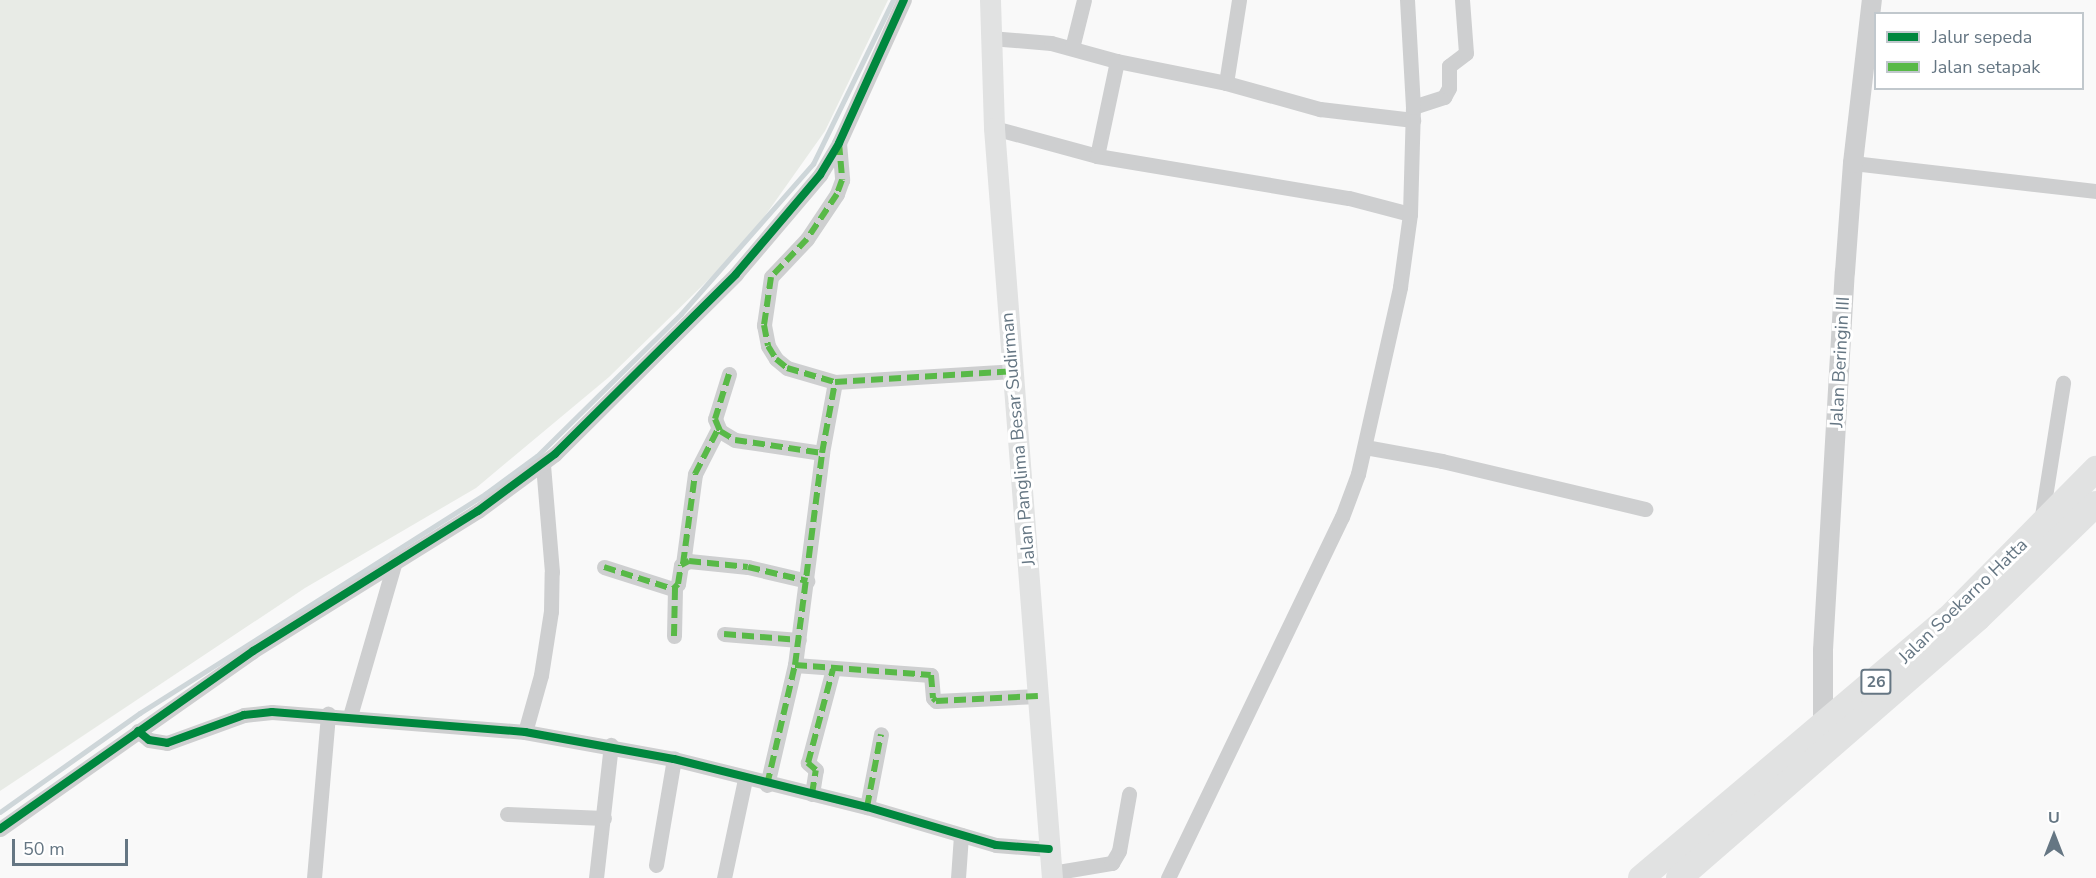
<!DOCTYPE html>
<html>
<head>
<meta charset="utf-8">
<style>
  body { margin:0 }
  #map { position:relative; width:2096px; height:878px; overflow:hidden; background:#f9f9f9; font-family:"Nunito Sans",sans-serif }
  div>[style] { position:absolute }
  .green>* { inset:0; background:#e8ebe6 }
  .stream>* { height:4.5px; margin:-2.25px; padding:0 2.25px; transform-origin:2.25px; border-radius:2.25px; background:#ced6d9 }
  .minor>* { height:15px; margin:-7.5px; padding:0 7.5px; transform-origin:7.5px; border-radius:7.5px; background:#cecfd0 }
  .tertiary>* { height:20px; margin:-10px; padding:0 10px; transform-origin:10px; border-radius:10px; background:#cecfd0 }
  .secondary>* { height:21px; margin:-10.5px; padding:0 10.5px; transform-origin:10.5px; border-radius:10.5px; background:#e1e2e2 }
  .trunk>* { height:26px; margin:-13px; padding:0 13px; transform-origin:13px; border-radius:13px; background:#e1e2e2 }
  .quiet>* { height:6px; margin-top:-3px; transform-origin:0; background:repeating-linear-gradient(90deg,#58b947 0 12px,transparent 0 18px) }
  .cycleway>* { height:8px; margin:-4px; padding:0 4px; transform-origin:4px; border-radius:4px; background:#00873e }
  span { translate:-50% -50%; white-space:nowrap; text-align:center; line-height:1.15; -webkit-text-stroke:6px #fff; paint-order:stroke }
  .shield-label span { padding:2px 4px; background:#fff; border:2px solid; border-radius:4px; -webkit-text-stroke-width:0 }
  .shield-label { font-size:16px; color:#657683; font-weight:700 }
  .street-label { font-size:18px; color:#657683 }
  .legend { position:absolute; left:1874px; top:12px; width:210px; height:78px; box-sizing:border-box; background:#fff; border:2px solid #c1c8cd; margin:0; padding:8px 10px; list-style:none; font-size:18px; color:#657683 }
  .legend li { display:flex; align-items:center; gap:12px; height:30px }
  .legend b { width:30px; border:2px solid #c1c8cd }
  .north { position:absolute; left:2024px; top:806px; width:60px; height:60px; -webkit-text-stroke:4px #fff; paint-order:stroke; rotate:0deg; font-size:16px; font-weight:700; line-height:24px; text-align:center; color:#657683 }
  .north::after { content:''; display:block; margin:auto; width:21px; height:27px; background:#657683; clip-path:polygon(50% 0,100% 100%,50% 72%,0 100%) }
  .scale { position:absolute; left:12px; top:839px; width:116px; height:27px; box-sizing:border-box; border:3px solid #657683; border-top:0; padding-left:8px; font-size:18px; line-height:21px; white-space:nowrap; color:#657683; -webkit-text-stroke:4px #fff; paint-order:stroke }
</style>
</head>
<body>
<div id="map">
  <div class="green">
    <i style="clip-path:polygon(0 0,888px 0,825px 131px,745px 244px,609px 377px,476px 488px,305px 588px,0 791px)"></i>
  </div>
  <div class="stream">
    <i style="left:0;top:812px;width:171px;rotate:-35.3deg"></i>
    <i style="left:140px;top:713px;width:409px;rotate:-32.4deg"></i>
    <i style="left:485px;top:494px;width:64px;rotate:-36.2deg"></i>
    <i style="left:537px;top:456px;width:202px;rotate:-44.6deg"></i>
    <i style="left:681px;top:314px;width:200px;rotate:-48.7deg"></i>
    <i style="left:813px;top:164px;width:182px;rotate:-64deg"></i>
  </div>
  <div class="minor">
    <i style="left:990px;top:38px;width:61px;rotate:4.7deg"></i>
    <i style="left:1051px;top:43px;width:68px;rotate:15.3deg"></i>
    <i style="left:1117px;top:61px;width:111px;rotate:11.4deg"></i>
    <i style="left:1226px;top:83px;width:98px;rotate:15.5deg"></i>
    <i style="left:1320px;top:109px;width:94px;rotate:6.7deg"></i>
    <i style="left:1072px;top:48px;width:49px;rotate:-76deg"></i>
    <i style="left:1226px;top:83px;width:84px;rotate:-81.1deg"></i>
    <i style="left:1413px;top:107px;width:33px;rotate:-18deg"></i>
    <i style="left:1444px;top:97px;width:10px;rotate:-61deg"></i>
    <i style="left:1449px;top:88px;width:22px;rotate:-90deg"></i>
    <i style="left:1449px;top:66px;width:21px;rotate:-37deg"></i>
    <i style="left:1466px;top:53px;width:53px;rotate:-94.3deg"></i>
    <i style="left:994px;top:128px;width:107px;rotate:15.2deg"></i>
    <i style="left:1097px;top:156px;width:97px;rotate:-78.1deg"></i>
    <i style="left:839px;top:143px;width:37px;rotate:85deg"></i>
    <i style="left:842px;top:180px;width:15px;rotate:110deg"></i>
    <i style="left:837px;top:194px;width:54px;rotate:123.7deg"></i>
    <i style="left:807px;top:239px;width:52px;rotate:133.5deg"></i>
    <i style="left:771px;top:277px;width:49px;rotate:98.3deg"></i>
    <i style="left:764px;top:325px;width:21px;rotate:79deg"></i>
    <i style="left:768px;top:346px;width:15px;rotate:58deg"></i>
    <i style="left:776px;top:359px;width:14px;rotate:39deg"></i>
    <i style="left:787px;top:368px;width:50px;rotate:16.3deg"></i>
    <i style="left:835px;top:382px;width:178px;rotate:-3.5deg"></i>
    <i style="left:1097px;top:156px;width:255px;rotate:9.5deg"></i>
    <i style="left:1349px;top:198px;width:63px;rotate:14.7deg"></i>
    <i style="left:1853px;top:163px;width:245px;rotate:6.6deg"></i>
    <i style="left:729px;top:374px;width:47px;rotate:107.3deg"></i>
    <i style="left:715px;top:419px;width:13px;rotate:67deg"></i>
    <i style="left:720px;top:431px;width:17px;rotate:31deg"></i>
    <i style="left:735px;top:440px;width:88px;rotate:8.5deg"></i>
    <i style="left:1365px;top:447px;width:78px;rotate:10.3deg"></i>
    <i style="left:1442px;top:461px;width:209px;rotate:13.3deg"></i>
    <i style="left:2041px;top:522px;width:141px;rotate:-81deg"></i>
    <i style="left:683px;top:564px;width:91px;rotate:-82.4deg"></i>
    <i style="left:695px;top:474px;width:51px;rotate:-62.9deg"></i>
    <i style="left:604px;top:567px;width:72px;rotate:17.7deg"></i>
    <i style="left:673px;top:589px;width:7px;rotate:-45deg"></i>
    <i style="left:678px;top:584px;width:19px;rotate:-81deg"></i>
    <i style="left:681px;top:565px;width:9px;rotate:-27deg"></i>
    <i style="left:689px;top:561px;width:59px;rotate:5.8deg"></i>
    <i style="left:748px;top:567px;width:61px;rotate:13.3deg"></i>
    <i style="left:724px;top:634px;width:75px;rotate:4.6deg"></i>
    <i style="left:674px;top:636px;width:48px;rotate:-88.8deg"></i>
    <i style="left:795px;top:665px;width:136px;rotate:4.2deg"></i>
    <i style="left:931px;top:675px;width:23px;rotate:85deg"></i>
    <i style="left:933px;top:698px;width:4px;rotate:45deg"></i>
    <i style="left:936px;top:701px;width:102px;rotate:-2.8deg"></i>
    <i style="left:350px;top:716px;width:161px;rotate:-73.8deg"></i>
    <i style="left:138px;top:731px;width:14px;rotate:39deg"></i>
    <i style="left:149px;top:740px;width:18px;rotate:9deg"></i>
    <i style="left:167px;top:743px;width:82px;rotate:-20deg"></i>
    <i style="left:244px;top:715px;width:28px;rotate:-6deg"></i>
    <i style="left:272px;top:712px;width:254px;rotate:4.5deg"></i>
    <i style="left:525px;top:732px;width:151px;rotate:10.3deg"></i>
    <i style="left:674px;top:759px;width:199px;rotate:14deg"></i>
    <i style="left:867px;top:807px;width:134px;rotate:16.4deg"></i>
    <i style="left:996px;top:845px;width:53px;rotate:4.3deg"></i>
    <i style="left:525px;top:732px;width:59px;rotate:-74.3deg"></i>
    <i style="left:541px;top:675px;width:65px;rotate:-81.1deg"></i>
    <i style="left:551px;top:611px;width:39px;rotate:-89deg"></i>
    <i style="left:552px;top:572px;width:108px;rotate:-94.8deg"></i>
    <i style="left:767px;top:785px;width:123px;rotate:-76.9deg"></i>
    <i style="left:795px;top:665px;width:214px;rotate:-82.7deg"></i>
    <i style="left:822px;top:453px;width:72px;rotate:-79.6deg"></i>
    <i style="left:812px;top:794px;width:24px;rotate:-81deg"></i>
    <i style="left:816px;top:770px;width:11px;rotate:-139deg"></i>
    <i style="left:808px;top:763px;width:97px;rotate:-75.1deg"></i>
    <i style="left:867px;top:807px;width:74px;rotate:-79.1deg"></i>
    <i style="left:507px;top:814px;width:97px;rotate:2.4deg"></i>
    <i style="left:0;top:829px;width:309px;rotate:-35.1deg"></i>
    <i style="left:253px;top:651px;width:265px;rotate:-31.9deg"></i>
    <i style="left:478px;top:511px;width:96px;rotate:-36.5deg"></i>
    <i style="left:555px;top:454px;width:255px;rotate:-44.8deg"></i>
    <i style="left:736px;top:274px;width:130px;rotate:-49.7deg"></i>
    <i style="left:820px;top:175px;width:37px;rotate:-59deg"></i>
    <i style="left:839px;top:143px;width:157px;rotate:-65.6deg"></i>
    <i style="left:656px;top:865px;width:108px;rotate:-80.4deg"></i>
    <i style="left:1052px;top:873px;width:61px;rotate:-9.5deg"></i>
    <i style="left:1112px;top:863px;width:14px;rotate:-60deg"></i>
    <i style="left:1119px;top:851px;width:58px;rotate:-80deg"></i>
    <i style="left:314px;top:878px;width:165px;rotate:-85.1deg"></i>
    <i style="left:596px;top:878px;width:134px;rotate:-83.6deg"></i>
    <i style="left:724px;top:878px;width:101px;rotate:-78deg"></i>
    <i style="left:958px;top:878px;width:43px;rotate:-86deg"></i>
    <i style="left:1168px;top:878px;width:401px;rotate:-64.3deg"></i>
    <i style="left:1342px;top:517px;width:46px;rotate:-69.6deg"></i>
    <i style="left:1358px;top:474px;width:192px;rotate:-77.3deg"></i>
    <i style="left:1400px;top:287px;width:74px;rotate:-82.2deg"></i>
    <i style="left:1410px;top:214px;width:107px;rotate:-88.4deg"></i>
    <i style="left:1413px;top:107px;width:107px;rotate:-93.2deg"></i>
  </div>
  <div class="tertiary">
    <i style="left:1823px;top:725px;width:75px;rotate:-90deg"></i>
    <i style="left:1823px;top:650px;width:379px;rotate:-86.7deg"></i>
    <i style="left:1845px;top:272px;width:109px;rotate:-85.8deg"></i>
    <i style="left:1853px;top:163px;width:164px;rotate:-83.4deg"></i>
  </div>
  <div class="secondary">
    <i style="left:990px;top:0;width:128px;rotate:88.2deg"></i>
    <i style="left:994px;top:128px;width:752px;rotate:85.58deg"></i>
  </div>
  <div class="trunk">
    <i style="left:1641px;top:878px;width:402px;rotate:-40.2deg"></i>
    <i style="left:1948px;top:619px;width:211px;rotate:-45.4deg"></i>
    <i style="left:1679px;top:878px;width:396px;rotate:-41deg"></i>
    <i style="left:1978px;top:618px;width:164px;rotate:-44deg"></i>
  </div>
  <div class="quiet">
    <i style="left:839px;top:143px;width:37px;rotate:85deg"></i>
    <i style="left:842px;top:180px;width:15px;rotate:110deg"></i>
    <i style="left:837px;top:194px;width:54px;rotate:123.7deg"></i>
    <i style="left:807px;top:239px;width:52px;rotate:133.5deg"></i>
    <i style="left:771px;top:277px;width:49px;rotate:98.3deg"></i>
    <i style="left:764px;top:325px;width:21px;rotate:79deg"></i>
    <i style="left:768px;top:346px;width:15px;rotate:58deg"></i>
    <i style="left:776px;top:359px;width:14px;rotate:39deg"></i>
    <i style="left:787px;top:368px;width:50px;rotate:16.3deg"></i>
    <i style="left:835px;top:382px;width:178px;rotate:-3.5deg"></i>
    <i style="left:729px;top:374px;width:47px;rotate:107.3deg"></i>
    <i style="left:715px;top:419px;width:13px;rotate:67deg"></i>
    <i style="left:720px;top:431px;width:17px;rotate:31deg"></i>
    <i style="left:735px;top:440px;width:88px;rotate:8.5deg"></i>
    <i style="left:683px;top:564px;width:91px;rotate:-82.4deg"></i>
    <i style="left:695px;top:474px;width:51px;rotate:-62.9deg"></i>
    <i style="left:604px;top:567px;width:72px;rotate:17.7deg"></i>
    <i style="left:673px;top:589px;width:7px;rotate:-45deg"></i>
    <i style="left:678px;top:584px;width:19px;rotate:-81deg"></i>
    <i style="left:681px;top:565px;width:9px;rotate:-27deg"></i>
    <i style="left:689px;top:561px;width:59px;rotate:5.8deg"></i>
    <i style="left:748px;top:567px;width:61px;rotate:13.3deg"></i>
    <i style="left:724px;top:634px;width:75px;rotate:4.6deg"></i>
    <i style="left:674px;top:636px;width:48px;rotate:-88.8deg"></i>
    <i style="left:795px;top:665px;width:136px;rotate:4.2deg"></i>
    <i style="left:931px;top:675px;width:23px;rotate:85deg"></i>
    <i style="left:933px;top:698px;width:4px;rotate:45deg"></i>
    <i style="left:936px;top:701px;width:102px;rotate:-2.8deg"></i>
    <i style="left:767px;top:785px;width:123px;rotate:-76.9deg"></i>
    <i style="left:795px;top:665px;width:214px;rotate:-82.7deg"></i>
    <i style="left:822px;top:453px;width:72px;rotate:-79.6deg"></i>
    <i style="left:812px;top:794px;width:24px;rotate:-81deg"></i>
    <i style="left:816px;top:770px;width:11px;rotate:-139deg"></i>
    <i style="left:808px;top:763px;width:97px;rotate:-75.1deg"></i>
    <i style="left:867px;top:807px;width:74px;rotate:-79.1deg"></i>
  </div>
  <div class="cycleway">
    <i style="left:138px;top:731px;width:14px;rotate:39deg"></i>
    <i style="left:149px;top:740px;width:18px;rotate:9deg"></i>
    <i style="left:167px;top:743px;width:82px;rotate:-20deg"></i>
    <i style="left:244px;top:715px;width:28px;rotate:-6deg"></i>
    <i style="left:272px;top:712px;width:254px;rotate:4.5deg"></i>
    <i style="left:525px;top:732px;width:151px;rotate:10.3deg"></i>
    <i style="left:674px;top:759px;width:199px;rotate:14deg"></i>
    <i style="left:867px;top:807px;width:134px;rotate:16.4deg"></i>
    <i style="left:996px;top:845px;width:53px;rotate:4.3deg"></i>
    <i style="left:0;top:829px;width:309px;rotate:-35.1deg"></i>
    <i style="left:253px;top:651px;width:265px;rotate:-31.9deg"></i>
    <i style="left:478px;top:511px;width:96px;rotate:-36.5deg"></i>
    <i style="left:555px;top:454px;width:255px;rotate:-44.8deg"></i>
    <i style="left:736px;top:274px;width:130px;rotate:-49.7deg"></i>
    <i style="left:820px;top:175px;width:37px;rotate:-59deg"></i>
    <i style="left:839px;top:143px;width:157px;rotate:-65.6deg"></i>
  </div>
  <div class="shield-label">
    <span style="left:1876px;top:682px">26</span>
  </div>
  <div class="street-label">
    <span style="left:1840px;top:362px;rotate:-87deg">Jalan Beringin III</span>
    <span style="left:1018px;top:439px;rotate:-95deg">Jalan Panglima Besar Sudirman</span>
    <span style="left:1963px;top:601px;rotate:-44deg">Jalan Soekarno Hatta</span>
  </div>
  <ul class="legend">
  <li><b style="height:8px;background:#00873e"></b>Jalur sepeda</li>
  <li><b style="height:8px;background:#58b947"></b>Jalan setapak</li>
  </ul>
  <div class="north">U</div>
  <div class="scale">50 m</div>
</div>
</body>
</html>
